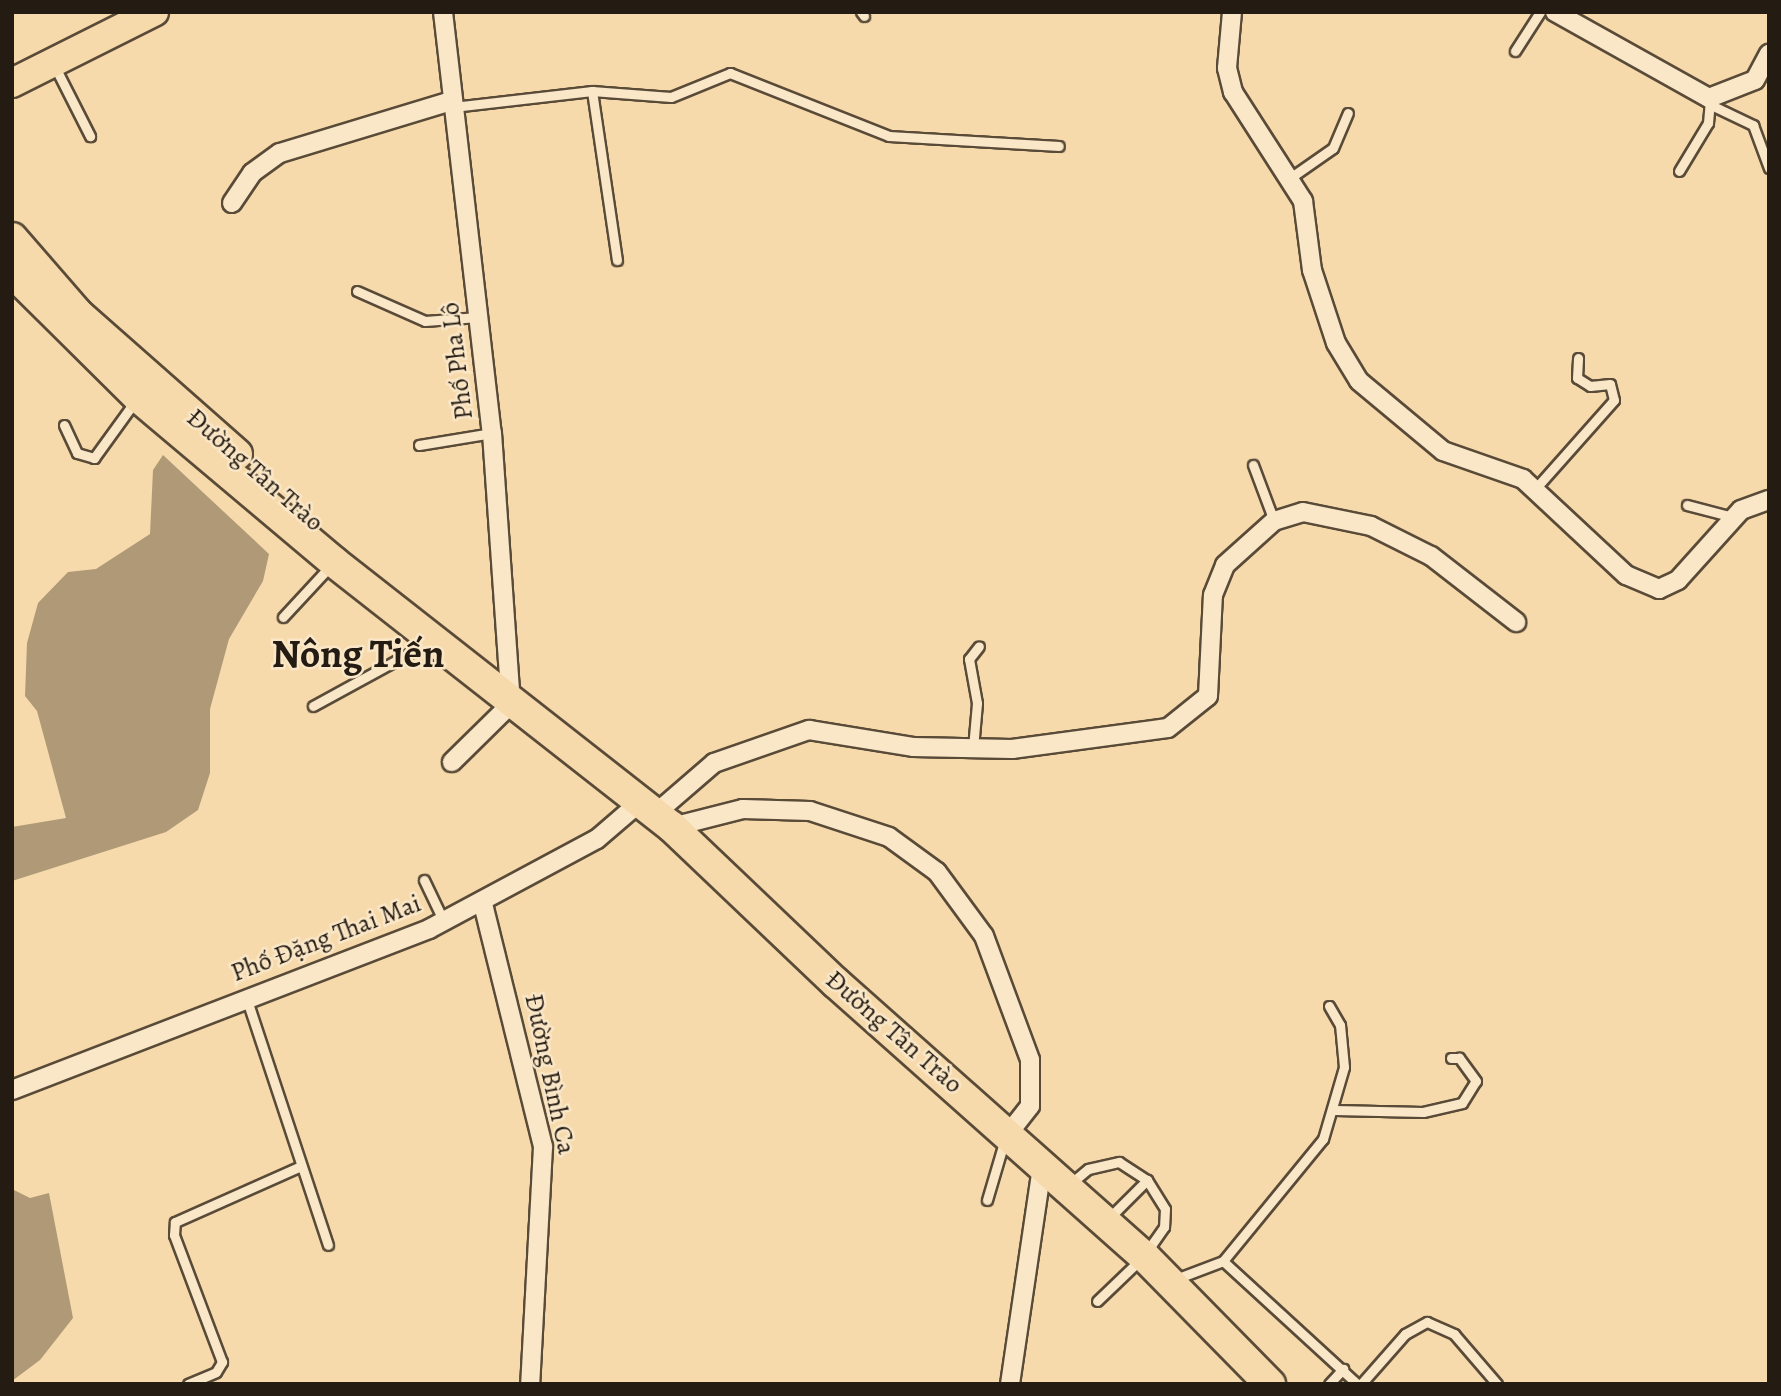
<!DOCTYPE html>
<html>
<head>
<meta charset="utf-8">
<style>
  body { margin:0 }
  #map { position:relative; width:1781px; height:1396px; overflow:hidden; background:#f7daab; font-family:Alegreya,serif }
  div>[style] { position:absolute }
  .water>* { inset:0; background:#af9977 }
  .roads { filter:drop-shadow(2px 0 #594b38) drop-shadow(-2px 0 #594b38) drop-shadow(0 2px #594b38) drop-shadow(0 -2px #594b38) }
  .service>* { height:9px; margin:-4.5px; padding:0 4.5px; transform-origin:4.5px; border-radius:4.5px; background:#fae7c8 }
  .minor>* { height:18px; margin:-9px; padding:0 9px; transform-origin:9px; border-radius:9px; background:#fae7c8 }
  .primary>* { height:28px; margin:-14px; padding:0 14px; transform-origin:14px; border-radius:14px; background:#f7daab }
  .trunk>* { height:30px; margin:-15px; padding:0 15px; transform-origin:15px; border-radius:15px; background:#f7daab }
  span { translate:-50% -50%; white-space:nowrap; text-align:center; line-height:1.15; -webkit-text-stroke:5px #fae7c8; paint-order:stroke }
  .street-label { font-size:26px; color:#241b12 }
  .town-label { font-size:40px; color:#241b12; font-weight:700 }
  .frame { position:absolute; inset:0; border:14px solid #241b12; pointer-events:none }
</style>
</head>
<body>
<div id="map">
  <div class="water">
    <i style="clip-path:polygon(163px 455px,269px 554px,263px 581px,229px 639px,210px 709px,210px 773px,198px 810px,166px 832px,12px 881px,12px 827px,66px 818px,37px 711px,25px 696px,27px 643px,38px 603px,68px 572px,96px 569px,150px 534px,153px 470px)"></i>
    <i style="clip-path:polygon(12px 1189px,30px 1198px,49px 1193px,73px 1318px,40px 1360px,12px 1381px)"></i>
  </div>
  <div class="roads">
    <div class="service">
      <i style="left:861px;top:12px;width:5px;rotate:53deg"></i>
      <i style="left:1515px;top:51px;width:46px;rotate:-57.3deg"></i>
      <i style="left:54px;top:65px;width:80px;rotate:63.1deg"></i>
      <i style="left:592px;top:91px;width:171px;rotate:81.6deg"></i>
      <i style="left:1711px;top:105px;width:47px;rotate:25.5deg"></i>
      <i style="left:1753px;top:125px;width:46px;rotate:69.6deg"></i>
      <i style="left:453px;top:107px;width:140px;rotate:-6.6deg"></i>
      <i style="left:592px;top:91px;width:79px;rotate:4.3deg"></i>
      <i style="left:671px;top:97px;width:64px;rotate:-22.1deg"></i>
      <i style="left:730px;top:73px;width:171px;rotate:21.6deg"></i>
      <i style="left:889px;top:136px;width:170px;rotate:3.4deg"></i>
      <i style="left:1679px;top:171px;width:56px;rotate:-58.9deg"></i>
      <i style="left:1708px;top:123px;width:22px;rotate:-85deg"></i>
      <i style="left:1290px;top:178px;width:52px;rotate:-34.9deg"></i>
      <i style="left:1333px;top:148px;width:38px;rotate:-67deg"></i>
      <i style="left:357px;top:291px;width:74px;rotate:23.8deg"></i>
      <i style="left:425px;top:321px;width:53px;rotate:-4.3deg"></i>
      <i style="left:64px;top:425px;width:31px;rotate:65deg"></i>
      <i style="left:77px;top:453px;width:18px;rotate:16deg"></i>
      <i style="left:94px;top:458px;width:72px;rotate:-54.1deg"></i>
      <i style="left:419px;top:445px;width:74px;rotate:-9.3deg"></i>
      <i style="left:1253px;top:465px;width:60px;rotate:69.4deg"></i>
      <i style="left:1535px;top:489px;width:119px;rotate:-48.4deg"></i>
      <i style="left:1614px;top:400px;width:16px;rotate:-104deg"></i>
      <i style="left:1610px;top:384px;width:20px;rotate:174deg"></i>
      <i style="left:1590px;top:386px;width:15px;rotate:-148deg"></i>
      <i style="left:1577px;top:378px;width:20px;rotate:-87deg"></i>
      <i style="left:1687px;top:505px;width:48px;rotate:14.6deg"></i>
      <i style="left:283px;top:617px;width:72px;rotate:-47.2deg"></i>
      <i style="left:313px;top:706px;width:131px;rotate:-28.7deg"></i>
      <i style="left:973px;top:748px;width:45px;rotate:-84.9deg"></i>
      <i style="left:977px;top:703px;width:45px;rotate:-100.3deg"></i>
      <i style="left:969px;top:659px;width:16px;rotate:-52deg"></i>
      <i style="left:424px;top:880px;width:47px;rotate:64.5deg"></i>
      <i style="left:246px;top:997px;width:261px;rotate:71.7deg"></i>
      <i style="left:1335px;top:1110px;width:88px;rotate:1.3deg"></i>
      <i style="left:1423px;top:1112px;width:40px;rotate:-13deg"></i>
      <i style="left:1462px;top:1103px;width:26px;rotate:-58deg"></i>
      <i style="left:1476px;top:1081px;width:29px;rotate:-126deg"></i>
      <i style="left:1459px;top:1058px;width:8px;rotate:180deg"></i>
      <i style="left:1070px;top:1184px;width:23px;rotate:-40deg"></i>
      <i style="left:1088px;top:1169px;width:32px;rotate:-13deg"></i>
      <i style="left:1119px;top:1162px;width:33px;rotate:33deg"></i>
      <i style="left:1147px;top:1180px;width:34px;rotate:58deg"></i>
      <i style="left:1165px;top:1209px;width:18px;rotate:93deg"></i>
      <i style="left:1164px;top:1227px;width:35px;rotate:125deg"></i>
      <i style="left:1144px;top:1256px;width:65px;rotate:136.2deg"></i>
      <i style="left:987px;top:1200px;width:64px;rotate:-73.6deg"></i>
      <i style="left:1109px;top:1218px;width:54px;rotate:-45deg"></i>
      <i style="left:1223px;top:1261px;width:158px;rotate:-50.7deg"></i>
      <i style="left:1323px;top:1139px;width:75px;rotate:-73.7deg"></i>
      <i style="left:1344px;top:1067px;width:42px;rotate:-95.4deg"></i>
      <i style="left:1340px;top:1025px;width:22px;rotate:-120deg"></i>
      <i style="left:1173px;top:1280px;width:53px;rotate:-20.8deg"></i>
      <i style="left:1223px;top:1261px;width:182px;rotate:42.5deg"></i>
      <i style="left:188px;top:1384px;width:30px;rotate:-23deg"></i>
      <i style="left:216px;top:1372px;width:12px;rotate:-59deg"></i>
      <i style="left:222px;top:1362px;width:136px;rotate:-110.7deg"></i>
      <i style="left:174px;top:1235px;width:13px;rotate:-86deg"></i>
      <i style="left:175px;top:1222px;width:138px;rotate:-24deg"></i>
      <i style="left:1329px;top:1384px;width:21px;rotate:-47deg"></i>
      <i style="left:1361px;top:1384px;width:67px;rotate:-48.7deg"></i>
      <i style="left:1405px;top:1334px;width:25px;rotate:-29deg"></i>
      <i style="left:1427px;top:1322px;width:30px;rotate:24deg"></i>
      <i style="left:1454px;top:1334px;width:66px;rotate:49.3deg"></i>
    </div>
    <div class="minor">
      <i style="left:443px;top:12px;width:424px;rotate:83.4deg"></i>
      <i style="left:492px;top:433px;width:272px;rotate:86deg"></i>
      <i style="left:511px;top:704px;width:83px;rotate:135.5deg"></i>
      <i style="left:1232px;top:12px;width:56px;rotate:95.1deg"></i>
      <i style="left:1227px;top:68px;width:25px;rotate:76deg"></i>
      <i style="left:1233px;top:92px;width:130px;rotate:57.3deg"></i>
      <i style="left:1303px;top:201px;width:70px;rotate:82.6deg"></i>
      <i style="left:1312px;top:270px;width:77px;rotate:71.8deg"></i>
      <i style="left:1336px;top:343px;width:44px;rotate:58.8deg"></i>
      <i style="left:1359px;top:381px;width:109px;rotate:39.8deg"></i>
      <i style="left:1443px;top:451px;width:85px;rotate:19.3deg"></i>
      <i style="left:1523px;top:479px;width:141px;rotate:43deg"></i>
      <i style="left:1626px;top:575px;width:36px;rotate:23deg"></i>
      <i style="left:1659px;top:589px;width:21px;rotate:-25deg"></i>
      <i style="left:1678px;top:580px;width:94px;rotate:-48deg"></i>
      <i style="left:1741px;top:510px;width:30px;rotate:-20deg"></i>
      <i style="left:1555px;top:12px;width:176px;rotate:29.2deg"></i>
      <i style="left:1709px;top:98px;width:49px;rotate:-21.4deg"></i>
      <i style="left:1755px;top:80px;width:30px;rotate:-62deg"></i>
      <i style="left:232px;top:203px;width:36px;rotate:-56deg"></i>
      <i style="left:252px;top:173px;width:34px;rotate:-36deg"></i>
      <i style="left:280px;top:153px;width:179px;rotate:-16.9deg"></i>
      <i style="left:655px;top:814px;width:78px;rotate:-40.8deg"></i>
      <i style="left:714px;top:763px;width:101px;rotate:-19.2deg"></i>
      <i style="left:809px;top:730px;width:105px;rotate:9.3deg"></i>
      <i style="left:913px;top:747px;width:99px;rotate:1.2deg"></i>
      <i style="left:1012px;top:749px;width:157px;rotate:-7.7deg"></i>
      <i style="left:1168px;top:728px;width:51px;rotate:-38.7deg"></i>
      <i style="left:1208px;top:696px;width:101px;rotate:-87.2deg"></i>
      <i style="left:1213px;top:595px;width:32px;rotate:-68deg"></i>
      <i style="left:1225px;top:565px;width:66px;rotate:-41.9deg"></i>
      <i style="left:1274px;top:521px;width:30px;rotate:-17deg"></i>
      <i style="left:1303px;top:512px;width:69px;rotate:11.6deg"></i>
      <i style="left:1371px;top:526px;width:67px;rotate:26.6deg"></i>
      <i style="left:1431px;top:556px;width:108px;rotate:37.8deg"></i>
      <i style="left:672px;top:827px;width:73px;rotate:-14.2deg"></i>
      <i style="left:743px;top:809px;width:67px;rotate:1.7deg"></i>
      <i style="left:810px;top:811px;width:83px;rotate:18.2deg"></i>
      <i style="left:889px;top:837px;width:59px;rotate:36.1deg"></i>
      <i style="left:937px;top:872px;width:79px;rotate:53.7deg"></i>
      <i style="left:984px;top:936px;width:132px;rotate:69.6deg"></i>
      <i style="left:1030px;top:1060px;width:46px;rotate:90deg"></i>
      <i style="left:1030px;top:1106px;width:34px;rotate:128deg"></i>
      <i style="left:483px;top:904px;width:250px;rotate:76.1deg"></i>
      <i style="left:543px;top:1147px;width:237px;rotate:93.1deg"></i>
      <i style="left:12px;top:1090px;width:447px;rotate:-21.1deg"></i>
      <i style="left:429px;top:929px;width:191px;rotate:-28.2deg"></i>
      <i style="left:597px;top:839px;width:57px;rotate:-40.7deg"></i>
      <i style="left:1010px;top:1384px;width:220px;rotate:-81.6deg"></i>
    </div>
    <div class="primary">
      <i style="left:12px;top:83px;width:159px;rotate:-26.6deg"></i>
    </div>
    <div class="trunk">
      <i style="left:12px;top:238px;width:101px;rotate:49deg"></i>
      <i style="left:78px;top:314px;width:212px;rotate:41.4deg"></i>
      <i style="left:12px;top:272px;width:177px;rotate:44.8deg"></i>
      <i style="left:138px;top:397px;width:256px;rotate:40.1deg"></i>
      <i style="left:334px;top:562px;width:429px;rotate:38.1deg"></i>
      <i style="left:672px;top:827px;width:226px;rotate:43.6deg"></i>
      <i style="left:836px;top:983px;width:412px;rotate:41.6deg"></i>
      <i style="left:1144px;top:1256px;width:180px;rotate:45.5deg"></i>
    </div>
  </div>
  <div class="street-label">
    <span style="left:457px;top:361px;rotate:-97deg">Phố Pha Lô</span>
    <span style="left:255px;top:470px;rotate:41deg">Đường Tân Trào</span>
    <span style="left:326px;top:938px;rotate:-21deg">Phố Đặng Thai Mai</span>
    <span style="left:894px;top:1032px;rotate:41deg">Đường Tân Trào</span>
    <span style="left:550px;top:1074px;rotate:78deg">Đường Bình Ca</span>
  </div>
  <div class="town-label">
    <span style="left:358px;top:654px">Nông Tiến</span>
  </div>
  <div class="frame"></div>
</div>
</body>
</html>
